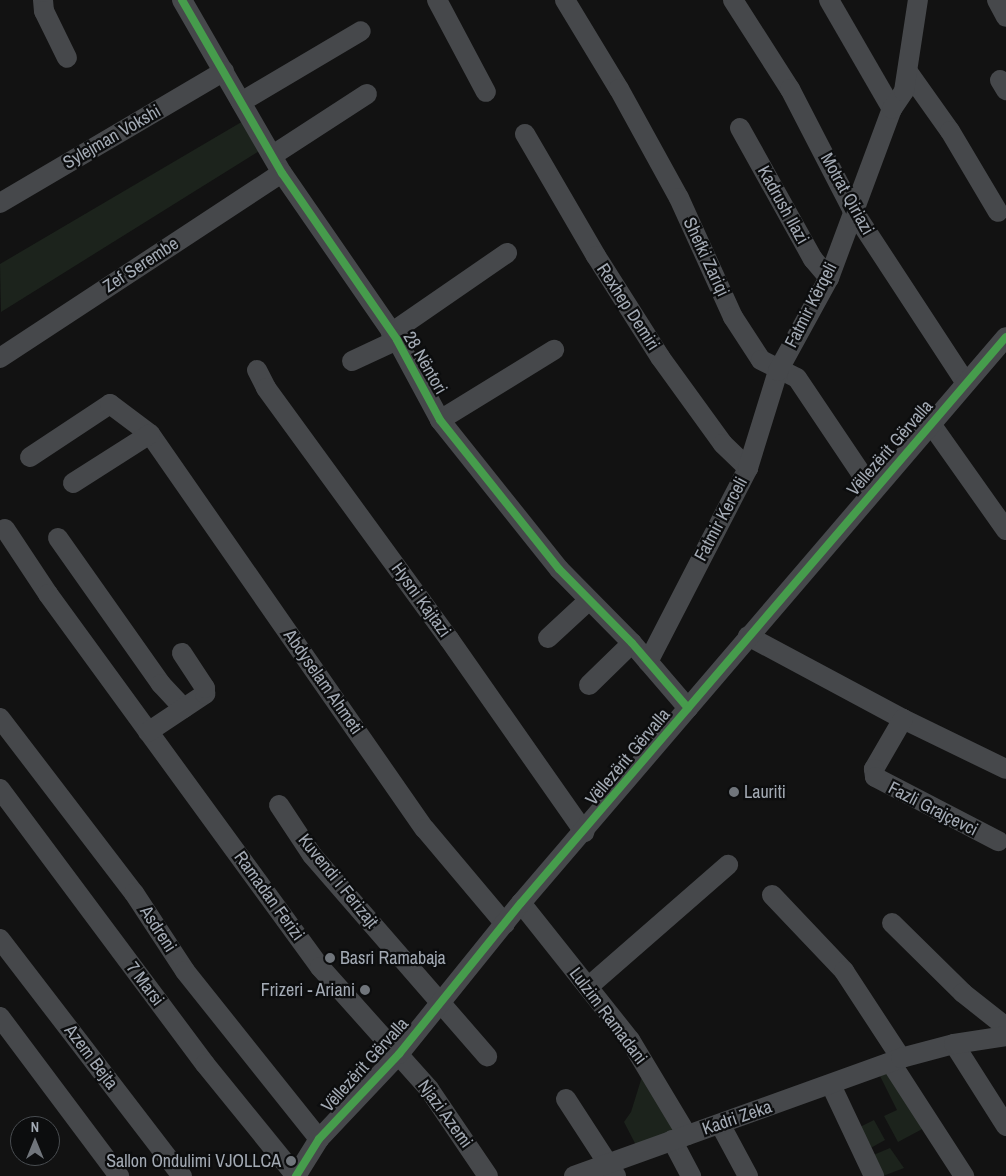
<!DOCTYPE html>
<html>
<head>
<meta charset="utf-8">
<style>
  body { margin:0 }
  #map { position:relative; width:1006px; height:1176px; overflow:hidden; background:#121212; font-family:"Archivo Narrow",sans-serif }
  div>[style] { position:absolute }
  .green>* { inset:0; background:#1c231c }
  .minor>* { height:20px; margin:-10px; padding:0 10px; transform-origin:10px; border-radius:10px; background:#46484b }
  .cycleway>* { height:8px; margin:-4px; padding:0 4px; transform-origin:4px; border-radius:4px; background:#469c4c }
  .dots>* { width:14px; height:14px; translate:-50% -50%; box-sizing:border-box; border:2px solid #0c0d0e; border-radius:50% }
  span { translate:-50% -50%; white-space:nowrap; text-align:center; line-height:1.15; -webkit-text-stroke:4.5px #0c0d0e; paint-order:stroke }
  .street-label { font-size:18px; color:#a3aab4 }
  .poi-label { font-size:18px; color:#a3aab4 }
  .left { translate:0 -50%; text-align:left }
  .right { translate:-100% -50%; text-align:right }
  .north { position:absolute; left:10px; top:1116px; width:50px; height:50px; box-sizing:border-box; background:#0c0d0e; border:1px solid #484c50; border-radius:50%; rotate:0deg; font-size:14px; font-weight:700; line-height:20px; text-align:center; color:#a3aab4 }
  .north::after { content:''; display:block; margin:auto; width:18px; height:22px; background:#70757b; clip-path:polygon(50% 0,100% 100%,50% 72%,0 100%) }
</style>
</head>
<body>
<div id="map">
  <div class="green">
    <i style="clip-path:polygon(250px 117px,264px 148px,1px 312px,0 264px)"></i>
    <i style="clip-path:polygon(645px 1067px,680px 1129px,638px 1149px,624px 1122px,631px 1112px)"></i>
    <i style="clip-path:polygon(895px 1069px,926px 1127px,898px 1142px,884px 1116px,897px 1110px,880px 1076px)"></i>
    <i style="clip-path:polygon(874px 1120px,885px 1140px,867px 1150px,858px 1128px)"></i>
    <i style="clip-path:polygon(890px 1148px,904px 1168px,883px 1176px,871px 1156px)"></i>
  </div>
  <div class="minor">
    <i style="left:43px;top:0;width:11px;rotate:85deg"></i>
    <i style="left:44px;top:11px;width:52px;rotate:63.9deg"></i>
    <i style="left:182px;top:0;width:200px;rotate:60deg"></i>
    <i style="left:282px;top:173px;width:203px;rotate:55.4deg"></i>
    <i style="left:397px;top:340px;width:91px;rotate:61.7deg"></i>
    <i style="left:440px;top:420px;width:191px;rotate:51.4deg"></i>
    <i style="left:559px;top:569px;width:104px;rotate:45.4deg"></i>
    <i style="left:632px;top:643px;width:86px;rotate:49.3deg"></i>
    <i style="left:437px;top:0;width:104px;rotate:62deg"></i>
    <i style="left:565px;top:0;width:104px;rotate:58.8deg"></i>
    <i style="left:619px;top:89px;width:124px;rotate:61.2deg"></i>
    <i style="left:679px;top:198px;width:131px;rotate:65.6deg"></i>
    <i style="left:733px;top:317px;width:51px;rotate:56.9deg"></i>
    <i style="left:761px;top:360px;width:40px;rotate:26.6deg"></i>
    <i style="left:797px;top:378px;width:136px;rotate:56.1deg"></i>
    <i style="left:733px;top:0;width:106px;rotate:57.4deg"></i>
    <i style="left:790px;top:89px;width:135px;rotate:62.7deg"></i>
    <i style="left:852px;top:209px;width:208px;rotate:56.8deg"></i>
    <i style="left:829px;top:0;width:126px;rotate:60deg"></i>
    <i style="left:997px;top:0;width:19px;rotate:62deg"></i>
    <i style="left:908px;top:72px;width:72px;rotate:54.6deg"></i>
    <i style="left:950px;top:131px;width:94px;rotate:59.3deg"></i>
    <i style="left:1000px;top:80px;width:12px;rotate:59deg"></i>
    <i style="left:241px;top:102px;width:139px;rotate:-30.6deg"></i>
    <i style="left:740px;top:128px;width:150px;rotate:60.9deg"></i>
    <i style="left:813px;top:259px;width:25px;rotate:50deg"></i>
    <i style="left:525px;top:134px;width:141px;rotate:59.8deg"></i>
    <i style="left:596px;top:256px;width:120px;rotate:57.6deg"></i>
    <i style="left:660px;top:357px;width:107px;rotate:54.1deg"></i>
    <i style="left:723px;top:444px;width:35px;rotate:44deg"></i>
    <i style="left:273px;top:155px;width:112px;rotate:-33deg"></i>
    <i style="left:0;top:203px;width:260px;rotate:-30.5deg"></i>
    <i style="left:391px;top:333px;width:141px;rotate:-34.6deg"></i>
    <i style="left:0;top:358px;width:337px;rotate:-33.3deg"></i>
    <i style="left:352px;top:361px;width:50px;rotate:-25deg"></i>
    <i style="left:257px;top:370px;width:20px;rotate:63deg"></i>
    <i style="left:266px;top:388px;width:311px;rotate:53.9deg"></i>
    <i style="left:449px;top:639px;width:236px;rotate:55deg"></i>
    <i style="left:440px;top:420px;width:134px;rotate:-31.6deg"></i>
    <i style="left:931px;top:424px;width:130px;rotate:54.7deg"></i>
    <i style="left:30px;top:457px;width:96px;rotate:-33.5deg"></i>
    <i style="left:110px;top:404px;width:50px;rotate:36.9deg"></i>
    <i style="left:150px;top:434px;width:481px;rotate:55.2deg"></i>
    <i style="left:425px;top:829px;width:124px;rotate:49.9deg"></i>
    <i style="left:73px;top:483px;width:91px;rotate:-32.5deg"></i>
    <i style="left:5px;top:529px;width:78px;rotate:56.5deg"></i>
    <i style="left:48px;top:594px;width:462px;rotate:53.9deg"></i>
    <i style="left:320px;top:967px;width:164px;rotate:48.2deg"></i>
    <i style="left:429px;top:1089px;width:105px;rotate:55.9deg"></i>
    <i style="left:58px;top:538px;width:179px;rotate:54.8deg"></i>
    <i style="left:161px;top:684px;width:33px;rotate:47deg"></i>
    <i style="left:748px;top:636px;width:176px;rotate:28.2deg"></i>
    <i style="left:903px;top:719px;width:114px;rotate:25.9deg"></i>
    <i style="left:548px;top:638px;width:54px;rotate:-42.8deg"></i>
    <i style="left:648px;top:662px;width:218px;rotate:-62.7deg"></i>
    <i style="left:748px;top:468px;width:102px;rotate:-72.8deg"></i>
    <i style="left:778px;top:371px;width:106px;rotate:-61.3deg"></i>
    <i style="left:829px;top:278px;width:180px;rotate:-69.6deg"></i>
    <i style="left:892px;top:109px;width:22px;rotate:-56deg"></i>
    <i style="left:904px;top:91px;width:92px;rotate:-81.3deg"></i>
    <i style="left:589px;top:685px;width:60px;rotate:-44.3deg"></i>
    <i style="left:0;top:718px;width:220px;rotate:52.6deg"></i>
    <i style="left:134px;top:893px;width:93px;rotate:56.8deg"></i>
    <i style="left:185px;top:971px;width:215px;rotate:51.4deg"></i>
    <i style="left:903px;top:719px;width:58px;rotate:120.1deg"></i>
    <i style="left:874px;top:769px;width:8px;rotate:83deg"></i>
    <i style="left:875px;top:777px;width:139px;rotate:27.5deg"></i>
    <i style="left:148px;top:732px;width:69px;rotate:-33.7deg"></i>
    <i style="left:205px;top:694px;width:6px;rotate:-90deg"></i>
    <i style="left:205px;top:688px;width:42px;rotate:-123.3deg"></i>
    <i style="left:0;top:789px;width:343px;rotate:53.3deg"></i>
    <i style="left:205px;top:1064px;width:144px;rotate:50.9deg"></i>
    <i style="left:279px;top:805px;width:60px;rotate:56.6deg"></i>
    <i style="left:312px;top:855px;width:267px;rotate:49deg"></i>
    <i style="left:772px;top:895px;width:105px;rotate:46.5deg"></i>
    <i style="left:844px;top:971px;width:104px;rotate:56.8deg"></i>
    <i style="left:521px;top:903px;width:175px;rotate:51.5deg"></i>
    <i style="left:630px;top:1040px;width:111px;rotate:59deg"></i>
    <i style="left:892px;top:923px;width:100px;rotate:44.6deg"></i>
    <i style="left:963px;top:993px;width:55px;rotate:38.3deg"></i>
    <i style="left:0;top:939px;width:299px;rotate:52.5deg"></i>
    <i style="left:588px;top:987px;width:186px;rotate:-41.1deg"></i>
    <i style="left:0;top:1017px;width:199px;rotate:53.2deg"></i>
    <i style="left:954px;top:1044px;width:97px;rotate:57.6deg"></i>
    <i style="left:891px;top:1063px;width:135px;rotate:57.1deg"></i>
    <i style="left:831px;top:1085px;width:101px;rotate:64.7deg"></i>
    <i style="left:566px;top:1099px;width:92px;rotate:57deg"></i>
    <i style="left:720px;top:1124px;width:59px;rotate:61.7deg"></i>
    <i style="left:672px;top:1140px;width:41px;rotate:62.2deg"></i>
    <i style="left:296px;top:1176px;width:44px;rotate:-58.1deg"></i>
    <i style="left:319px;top:1139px;width:117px;rotate:-46.7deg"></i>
    <i style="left:399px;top:1054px;width:194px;rotate:-51.1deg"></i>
    <i style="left:521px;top:903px;width:745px;rotate:-49.41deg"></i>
    <i style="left:574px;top:1176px;width:348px;rotate:-19.8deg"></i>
    <i style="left:901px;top:1058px;width:55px;rotate:-14.8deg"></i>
    <i style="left:954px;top:1044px;width:53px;rotate:-8.7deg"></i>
  </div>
  <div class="cycleway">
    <i style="left:182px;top:0;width:200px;rotate:60deg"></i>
    <i style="left:282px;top:173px;width:203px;rotate:55.4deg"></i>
    <i style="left:397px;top:340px;width:91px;rotate:61.7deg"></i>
    <i style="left:440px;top:420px;width:191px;rotate:51.4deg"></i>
    <i style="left:559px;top:569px;width:104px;rotate:45.4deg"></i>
    <i style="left:632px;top:643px;width:86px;rotate:49.3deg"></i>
    <i style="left:296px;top:1176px;width:44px;rotate:-58.1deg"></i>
    <i style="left:319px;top:1139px;width:117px;rotate:-46.7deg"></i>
    <i style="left:399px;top:1054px;width:194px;rotate:-51.1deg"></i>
    <i style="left:521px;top:903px;width:745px;rotate:-49.41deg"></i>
  </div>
  <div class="dots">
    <i style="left:734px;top:792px;background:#70757b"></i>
    <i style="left:330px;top:958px;background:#70757b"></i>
    <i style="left:365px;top:990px;background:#70757b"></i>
    <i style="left:291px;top:1161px;background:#70757b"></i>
  </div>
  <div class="street-label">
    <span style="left:112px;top:137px;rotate:-30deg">Sylejman Vokshi</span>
    <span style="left:847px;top:194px;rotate:61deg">Motrat Qiriazi</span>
    <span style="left:783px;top:205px;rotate:61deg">Kadrush Ilazi</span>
    <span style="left:706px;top:257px;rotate:65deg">Shefki Zariqi</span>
    <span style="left:141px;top:265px;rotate:-33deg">Zef Serembe</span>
    <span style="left:811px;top:305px;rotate:-63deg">Fatmir Kërqeli</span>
    <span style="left:628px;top:307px;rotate:57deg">Rexhep Demiri</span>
    <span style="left:425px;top:363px;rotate:60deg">28 Nëntori</span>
    <span style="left:890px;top:448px;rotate:-49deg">Vëllezërit Gërvalla</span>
    <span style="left:721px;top:519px;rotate:-62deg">Fatmir Kerceli</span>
    <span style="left:421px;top:600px;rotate:54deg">Hysni Kajtazi</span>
    <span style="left:323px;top:682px;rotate:55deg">Abdyselam Ahmeti</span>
    <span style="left:628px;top:757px;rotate:-50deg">Vëllezërit Gërvalla</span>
    <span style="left:933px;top:809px;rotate:27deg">Fazli Grajçevci</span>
    <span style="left:338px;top:881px;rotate:51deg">Kuvendi i Ferizajt</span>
    <span style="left:269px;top:896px;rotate:54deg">Ramadan Ferizi</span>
    <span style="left:158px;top:929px;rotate:57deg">Asdreni</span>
    <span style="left:145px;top:984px;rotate:53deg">7 Marsi</span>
    <span style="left:608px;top:1016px;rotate:53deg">Lulzim Ramadani</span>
    <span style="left:91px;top:1057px;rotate:53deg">Azem Bejta</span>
    <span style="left:365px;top:1065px;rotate:-48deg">Vëllezërit Gërvalla</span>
    <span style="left:445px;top:1114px;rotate:54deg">Njazi Azemi</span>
    <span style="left:737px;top:1118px;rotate:-19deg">Kadri Zeka</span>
  </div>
  <div class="poi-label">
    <span class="left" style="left:744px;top:792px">Lauriti</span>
    <span class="left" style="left:340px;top:958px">Basri Ramabaja</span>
    <span class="right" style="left:355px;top:990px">Frizeri - Ariani</span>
    <span class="right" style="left:281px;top:1161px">Sallon Ondulimi VJOLLCA</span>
  </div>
  <div class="north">N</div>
</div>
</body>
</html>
